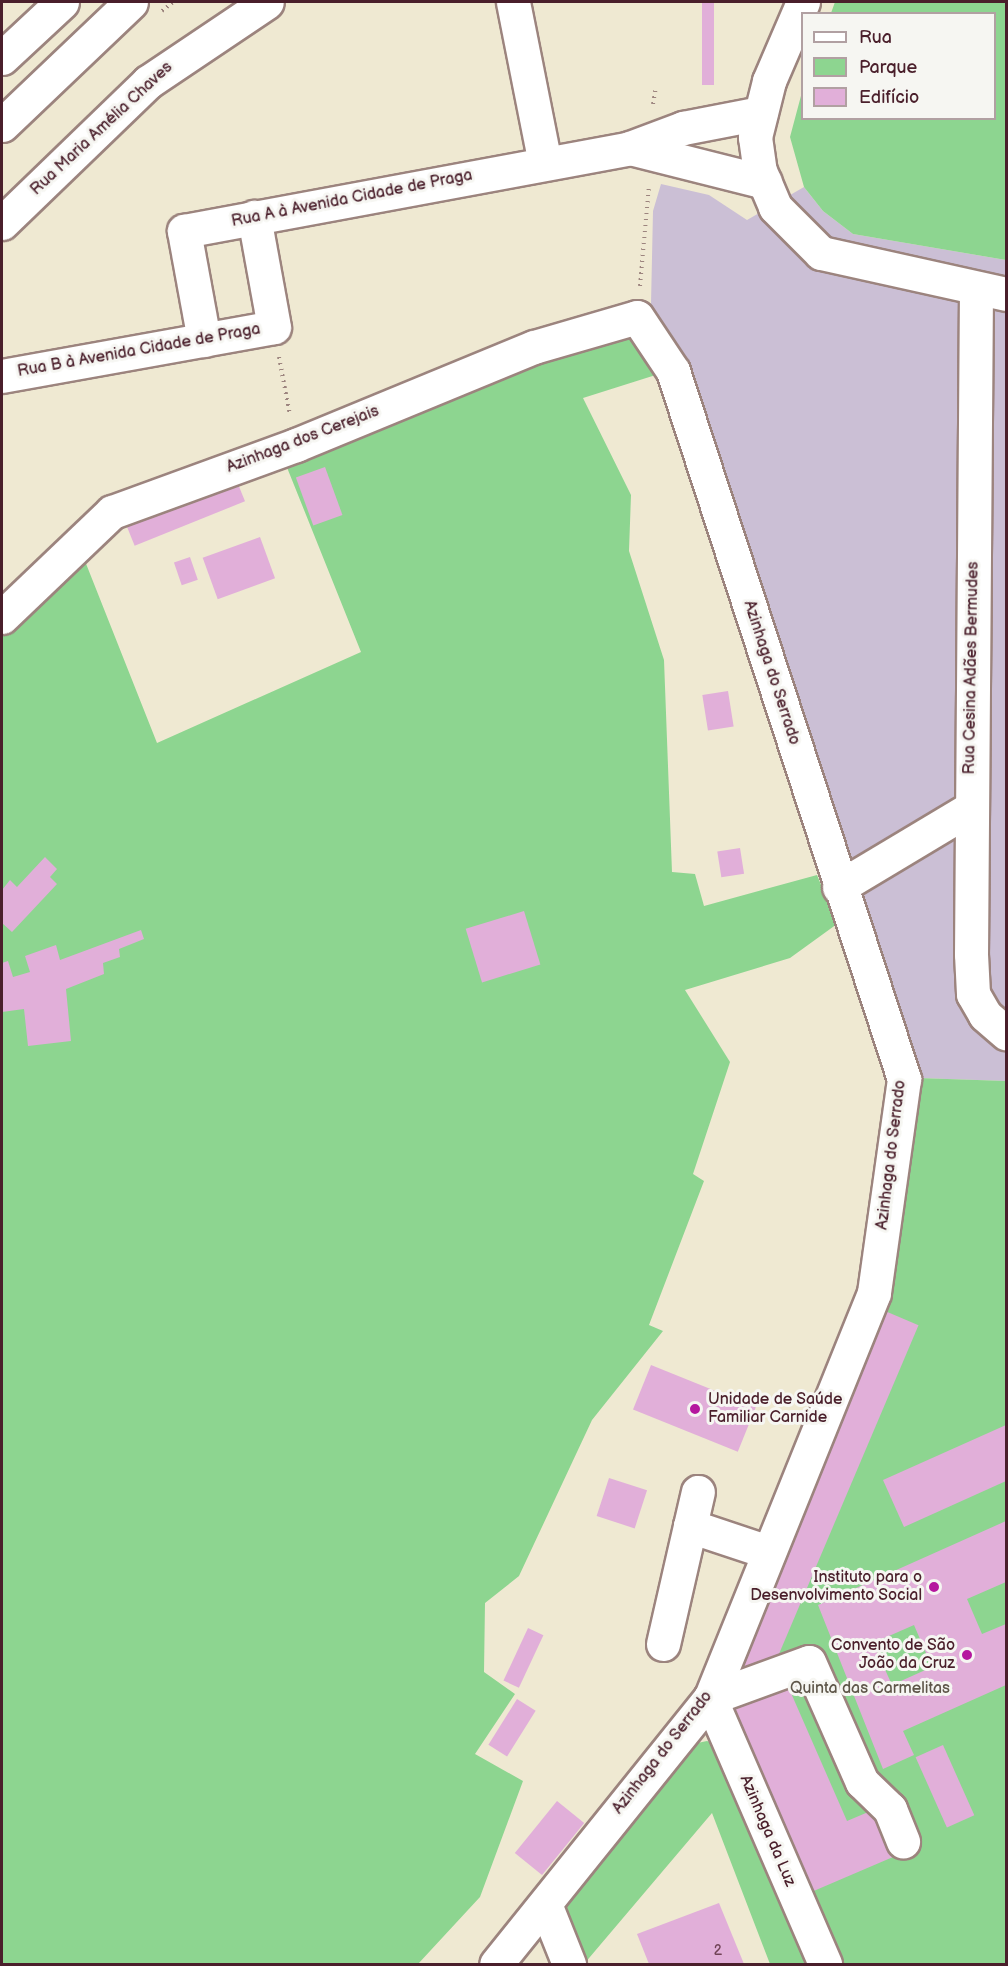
<!DOCTYPE html>
<html>
<head>
<meta charset="utf-8">
<style>
  body { margin:0 }
  #map { position:relative; width:1008px; height:1966px; overflow:hidden; background:#efe9d2; font-family:"Balsamiq Sans",sans-serif }
  div>[style] { position:absolute }
  .industrial>* { inset:0; background:#cbbfd5 }
  .green>* { inset:0; background:#8dd590 }
  .building>* { inset:0; background:#e1afd9; transform-origin:0 0 }
  .path>* { height:4px; margin-top:-2px; transform-origin:0; background:repeating-linear-gradient(90deg,#9c847e 0 1.5px,transparent 0 6px) }
  .roads { filter:drop-shadow(2px 0 #9c847e) drop-shadow(-2px 0 #9c847e) drop-shadow(0 2px #9c847e) drop-shadow(0 -2px #9c847e) }
  .minor>* { height:33px; margin:-16.5px; padding:0 16.5px; transform-origin:16.5px; border-radius:16.5px; background:#fff }
  .major>* { height:33px; margin:-16.5px; padding:0 16.5px; transform-origin:16.5px; border-radius:16.5px; background:#fff }
  .dots>* { width:16px; height:16px; translate:-50% -50%; box-sizing:border-box; border:3px solid #f6f6f2; border-radius:50% }
  span { translate:-50% -50%; white-space:nowrap; text-align:center; line-height:1.15; -webkit-text-stroke:6px #f6f6f2; paint-order:stroke }
  .number-label { font-size:14px; color:#704356 }
  .number-label span { -webkit-text-stroke-width:0 }
  .street-label { font-size:16px; color:#4a1f2b }
  .poi-label { font-size:16px; color:#4a1f2b }
  .left { translate:0 -50%; text-align:left }
  .right { translate:-100% -50%; text-align:right }
  .park-label { font-size:16px; color:#5e5649 }
  .frame { position:absolute; inset:0; border:3px solid #4a1f2b; pointer-events:none }
  .legend { position:absolute; left:801px; top:12px; width:195px; height:108px; box-sizing:border-box; background:#f6f6f2; border:2px solid #b1a0a2; margin:0; padding:8px 10px; list-style:none; font-size:18px; color:#4a1f2b }
  .legend li { display:flex; align-items:center; gap:12px; height:30px }
  .legend b { width:30px; border:2px solid #b1a0a2 }
</style>
</head>
<body>
<div id="map">
  <div class="industrial">
    <i style="clip-path:polygon(661px 184px,709px 195px,747px 220px,804px 187px,823px 211px,853px 234px,1006px 260px,1006px 1081px,918px 1078px,686px 360px,651px 304px,653px 211px)"></i>
  </div>
  <div class="green">
    <i style="clip-path:polygon(835px 2px,1006px 2px,1006px 260px,853px 234px,823px 211px,804px 187px,790px 137px,802px 92px,802px 118px,994px 118px,994px 14px,831px 13px)"></i>
    <i style="clip-path:polygon(619px 332px,639px 336px,662px 373px,583px 398px,631px 495px,629px 551px,664px 660px,672px 872px,695px 874px,704px 906px,817px 875px,837px 924px,790px 958px,685px 990px,730px 1062px,693px 1174px,704px 1181px,649px 1325px,663px 1331px,592px 1420px,519px 1576px,485px 1603px,484px 1672px,515px 1694px,475px 1754px,523px 1781px,480px 1897px,418px 1964px,2px 1964px,2px 629px,81px 551px,157px 743px,361px 652px,284px 460px)"></i>
    <i style="clip-path:polygon(918px 1078px,1006px 1081px,1006px 1964px,839px 1964px,726px 1702px,878px 1308px)"></i>
    <i style="clip-path:polygon(707px 1741px,716px 1744px,814px 1964px,770px 1964px,712px 1813px,584px 1964px,560px 1907px,688px 1745px)"></i>
  </div>
  <div class="building">
    <i style="left:702px;top:2px;width:12px;height:83px"></i>
    <i style="left:325px;top:467px;width:51px;height:31px;rotate:70deg"></i>
    <i style="left:236px;top:479px;width:24px;height:119px;rotate:68deg"></i>
    <i style="left:260px;top:537px;width:44px;height:61px;rotate:70deg"></i>
    <i style="left:190px;top:557px;width:24px;height:17px;rotate:71deg"></i>
    <i style="left:728px;top:691px;width:36px;height:26px;rotate:81deg"></i>
    <i style="left:740px;top:848px;width:26px;height:23px;rotate:81deg"></i>
    <i style="clip-path:polygon(45px 857px,57px 869px,50px 877px,57px 884px,12px 932px,2px 923px,2px 890px,10px 880px,17px 887px)"></i>
    <i style="left:524px;top:911px;width:56px;height:61px;rotate:73deg"></i>
    <i style="clip-path:polygon(141px 930px,144px 939px,119px 949px,120px 957px,103px 963px,104px 974px,66px 989px,71px 1041px,28px 1046px,24px 1009px,2px 1012px,2px 963px,8px 961px,13px 977px,30px 972px,25px 956px,56px 945px,60px 960px)"></i>
    <i style="left:878px;top:1308px;width:44px;height:409px;rotate:23deg"></i>
    <i style="left:651px;top:1365px;width:113px;height:48px;rotate:22deg"></i>
    <i style="clip-path:polygon(1006px 1425px,1006px 1481px,904px 1527px,883px 1480px)"></i>
    <i style="left:609px;top:1478px;width:40px;height:40px;rotate:18deg"></i>
    <i style="clip-path:polygon(evenodd,1006px 1521px,1006px 1582px,967px 1599px,982px 1634px,1006px 1624px,1006px 1685px,903px 1731px,914px 1755px,883px 1769px,818px 1605px,1006px 1521px,914px 1625px,932px 1667px,892px 1685px,873px 1643px,914px 1625px)"></i>
    <i style="left:528px;top:1628px;width:17px;height:58px;rotate:25deg"></i>
    <i style="clip-path:polygon(784px 1677px,847px 1821px,873px 1810px,893px 1857px,809px 1893px,726px 1702px)"></i>
    <i style="left:517px;top:1699px;width:22px;height:54px;rotate:32deg"></i>
    <i style="left:943px;top:1745px;width:77px;height:30px;rotate:66deg"></i>
    <i style="left:557px;top:1801px;width:35px;height:67px;rotate:39deg"></i>
    <i style="clip-path:polygon(719px 1903px,744px 1964px,649px 1964px,637px 1934px)"></i>
  </div>
  <div class="path">
    <i style="left:162px;top:11px;width:14px;rotate:-39deg"></i>
    <i style="left:653px;top:104px;width:17px;rotate:-80deg"></i>
    <i style="left:640px;top:286px;width:100px;rotate:-84.9deg"></i>
    <i style="left:279px;top:357px;width:59px;rotate:79.3deg"></i>
  </div>
  <div class="roads">
    <div class="minor">
      <i style="left:803px;top:2px;width:86px;rotate:113.3deg"></i>
      <i style="left:769px;top:81px;width:58px;rotate:104deg"></i>
      <i style="left:755px;top:137px;width:34px;rotate:82deg"></i>
      <i style="left:760px;top:171px;width:39px;rotate:67deg"></i>
      <i style="left:775px;top:207px;width:65px;rotate:45deg"></i>
      <i style="left:821px;top:253px;width:189px;rotate:12.5deg"></i>
      <i style="left:630px;top:148px;width:139px;rotate:14.1deg"></i>
      <i style="left:2px;top:223px;width:203px;rotate:-44deg"></i>
      <i style="left:148px;top:82px;width:143px;rotate:-33.9deg"></i>
      <i style="left:976px;top:289px;width:665px;rotate:90.43deg"></i>
      <i style="left:971px;top:954px;width:40px;rotate:87.1deg"></i>
      <i style="left:973px;top:994px;width:24px;rotate:60deg"></i>
      <i style="left:985px;top:1015px;width:28px;rotate:41deg"></i>
      <i style="left:204px;top:340px;width:111px;rotate:-100.4deg"></i>
      <i style="left:184px;top:231px;width:454px;rotate:-10.5deg"></i>
      <i style="left:630px;top:148px;width:57px;rotate:-20.7deg"></i>
      <i style="left:683px;top:128px;width:79px;rotate:-10.9deg"></i>
      <i style="left:2px;top:376px;width:276px;rotate:-10.2deg"></i>
      <i style="left:274px;top:327px;width:112px;rotate:-100.3deg"></i>
      <i style="left:2px;top:617px;width:152px;rotate:-43.7deg"></i>
      <i style="left:112px;top:512px;width:196px;rotate:-20deg"></i>
      <i style="left:296px;top:445px;width:257px;rotate:-22.4deg"></i>
      <i style="left:534px;top:347px;width:107px;rotate:-16.2deg"></i>
      <i style="left:637px;top:317px;width:65px;rotate:56.3deg"></i>
      <i style="left:673px;top:371px;width:745px;rotate:71.93deg"></i>
      <i style="left:904px;top:1079px;width:216px;rotate:98deg"></i>
      <i style="left:874px;top:1293px;width:437px;rotate:112deg"></i>
      <i style="left:710px;top:1698px;width:341px;rotate:128.8deg"></i>
      <i style="left:839px;top:887px;width:154px;rotate:-30.9deg"></i>
      <i style="left:690px;top:1526px;width:35px;rotate:-77deg"></i>
      <i style="left:663px;top:1644px;width:121px;rotate:-77.1deg"></i>
      <i style="left:690px;top:1526px;width:82px;rotate:18.4deg"></i>
      <i style="left:710px;top:1698px;width:105px;rotate:-20deg"></i>
      <i style="left:809px;top:1662px;width:131px;rotate:66.2deg"></i>
      <i style="left:862px;top:1782px;width:39px;rotate:44deg"></i>
      <i style="left:890px;top:1809px;width:35px;rotate:68deg"></i>
      <i style="left:710px;top:1698px;width:290px;rotate:66.6deg"></i>
      <i style="left:545px;top:1904px;width:65px;rotate:68.2deg"></i>
    </div>
    <div class="major">
      <i style="left:513px;top:2px;width:164px;rotate:78.8deg"></i>
      <i style="left:2px;top:58px;width:82px;rotate:-43deg"></i>
      <i style="left:2px;top:125px;width:178px;rotate:-43.6deg"></i>
    </div>
  </div>
  <div class="dots">
    <i style="left:695px;top:1409px;background:#b5179e"></i>
    <i style="left:934px;top:1587px;background:#b5179e"></i>
    <i style="left:967px;top:1655px;background:#b5179e"></i>
  </div>
  <div class="number-label">
    <span style="left:718px;top:1951px">2</span>
  </div>
  <div class="street-label">
    <span style="left:102px;top:129px;rotate:-43deg">Rua Maria Amélia Chaves</span>
    <span style="left:352px;top:199px;rotate:-11deg">Rua A à Avenida Cidade de Praga</span>
    <span style="left:139px;top:351px;rotate:-10deg">Rua B à Avenida Cidade de Praga</span>
    <span style="left:303px;top:440px;rotate:-21deg">Azinhaga dos Cerejais</span>
    <span style="left:972px;top:668px;rotate:-89deg">Rua Cesina Adães Bermudes</span>
    <span style="left:771px;top:673px;rotate:72deg">Azinhaga do Serrado</span>
    <span style="left:892px;top:1155px;rotate:-83deg">Azinhaga do Serrado</span>
    <span style="left:663px;top:1753px;rotate:-52deg">Azinhaga do Serrado</span>
    <span style="left:767px;top:1831px;rotate:67deg">Azinhaga da Luz</span>
  </div>
  <div class="poi-label">
    <span class="left" style="left:708px;top:1409px">Unidade de Saúde<br>Familiar Carnide</span>
    <span class="right" style="left:922px;top:1587px">Instituto para o<br>Desenvolvimento Social</span>
    <span class="right" style="left:955px;top:1655px">Convento de São<br>João da Cruz</span>
  </div>
  <div class="park-label">
    <span style="left:870px;top:1689px">Quinta das Carmelitas</span>
  </div>
  <div class="frame"></div>
  <ul class="legend">
  <li><b style="height:8px;background:#fff"></b>Rua</li>
  <li><b style="height:16px;background:#8dd590"></b>Parque</li>
  <li><b style="height:16px;background:#e1afd9"></b>Edifício</li>
  </ul>
</div>
</body>
</html>
